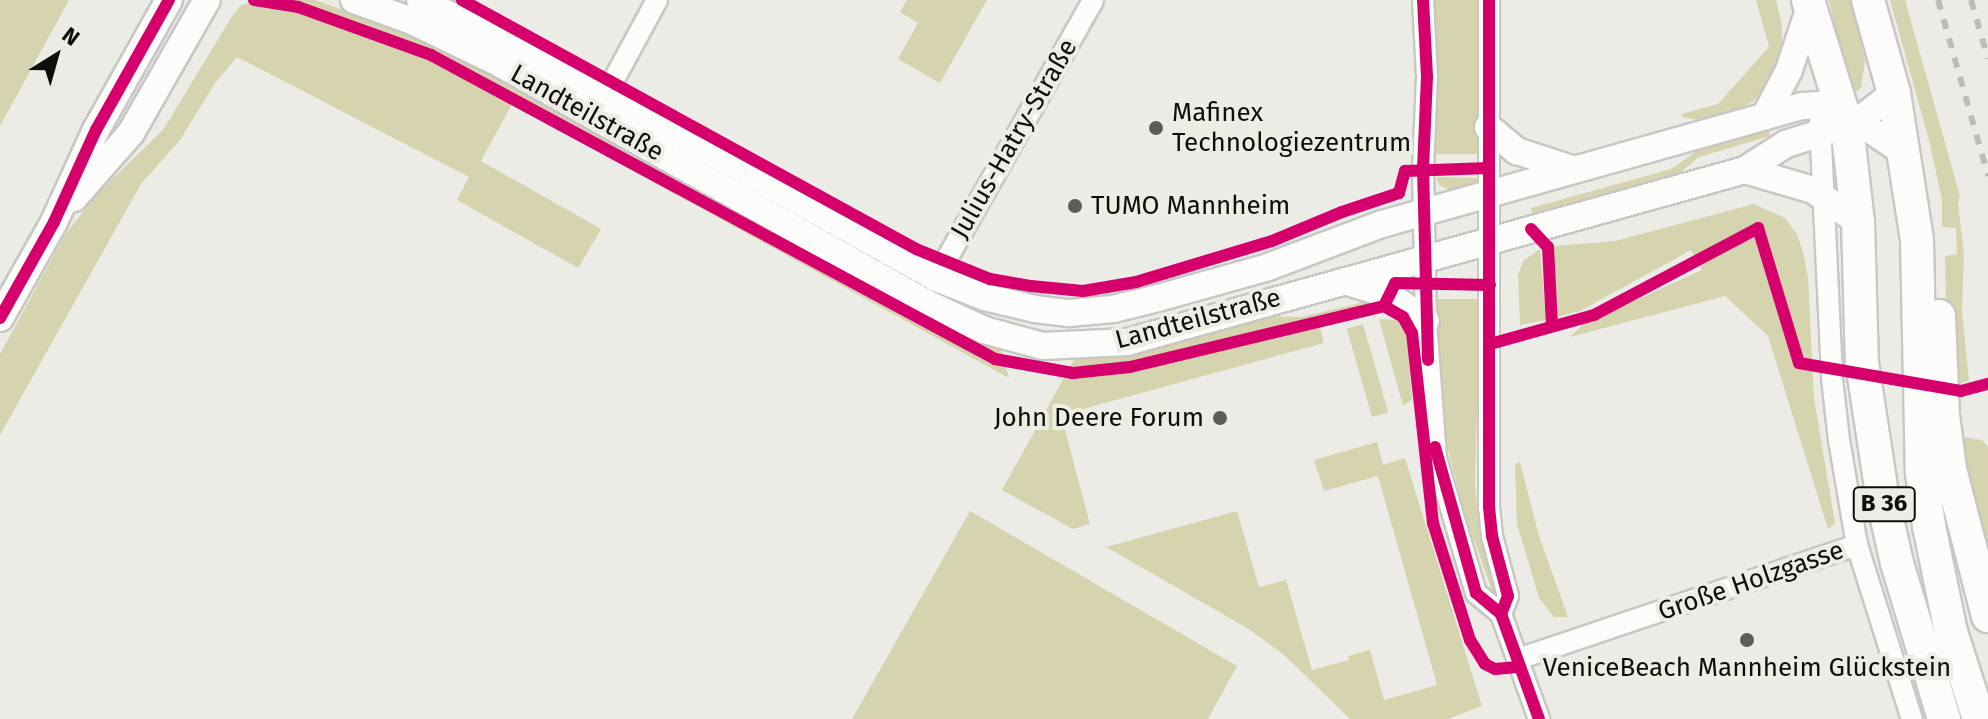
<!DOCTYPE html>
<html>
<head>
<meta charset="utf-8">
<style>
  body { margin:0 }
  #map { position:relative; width:1988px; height:719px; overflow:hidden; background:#ecece7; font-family:"Fira Sans",sans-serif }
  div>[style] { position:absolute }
  .green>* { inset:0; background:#d5d4ae; transform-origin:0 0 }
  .roads { filter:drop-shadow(2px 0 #c7c7c3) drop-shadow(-2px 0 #c7c7c3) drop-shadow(0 2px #c7c7c3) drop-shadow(0 -2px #c7c7c3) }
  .minor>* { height:20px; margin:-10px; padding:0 10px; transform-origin:10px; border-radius:10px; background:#fcfcfb }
  .tertiary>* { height:26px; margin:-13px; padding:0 13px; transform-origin:13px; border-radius:13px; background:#fcfcfb }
  .primary>* { height:32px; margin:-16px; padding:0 16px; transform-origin:16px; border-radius:16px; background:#fcfcfb }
  .rail>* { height:6px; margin-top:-3px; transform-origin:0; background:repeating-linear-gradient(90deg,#bcbcba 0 10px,transparent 0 20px) }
  .cycleway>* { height:12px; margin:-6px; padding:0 6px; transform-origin:6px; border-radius:6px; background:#d6006c }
  .dots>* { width:22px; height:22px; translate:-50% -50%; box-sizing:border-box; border:4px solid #edede6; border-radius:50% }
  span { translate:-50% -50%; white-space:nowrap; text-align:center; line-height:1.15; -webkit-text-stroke:8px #edede6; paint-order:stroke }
  .shield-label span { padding:2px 6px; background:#edede6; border:2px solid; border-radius:6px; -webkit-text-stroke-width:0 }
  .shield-label { font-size:24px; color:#0e0e0c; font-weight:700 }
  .street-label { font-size:26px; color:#0e0e0c }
  .poi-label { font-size:26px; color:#0e0e0c }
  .left { translate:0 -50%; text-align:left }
  .right { translate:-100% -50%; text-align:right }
  .north { position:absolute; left:16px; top:16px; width:80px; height:80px; -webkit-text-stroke:6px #edede6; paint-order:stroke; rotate:37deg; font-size:22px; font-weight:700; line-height:32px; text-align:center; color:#0e0e0c }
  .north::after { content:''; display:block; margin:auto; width:28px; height:36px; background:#0e0e0c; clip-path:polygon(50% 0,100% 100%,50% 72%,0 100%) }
</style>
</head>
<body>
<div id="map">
  <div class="green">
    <i style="clip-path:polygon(0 0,69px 0,0 126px)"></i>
    <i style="clip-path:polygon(255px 0,315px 0,446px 46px,1000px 347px,1009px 378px,512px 104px,481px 161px,601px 229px,578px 268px,457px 200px,469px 177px,237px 57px,215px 83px,180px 140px,141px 184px,0 435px,0 354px,65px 235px,98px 193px,163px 130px,231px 18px,240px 6px)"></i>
    <i style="clip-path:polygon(907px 0,987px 0,940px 83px,898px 59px,918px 23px,900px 12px)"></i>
    <i style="left:1434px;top:0;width:48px;height:154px"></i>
    <i style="clip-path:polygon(1756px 0,1776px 0,1782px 25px,1782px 55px,1765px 89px,1752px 102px,1729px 114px,1700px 120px,1682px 117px,1681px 114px,1718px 104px,1769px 47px)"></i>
    <i style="clip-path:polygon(1829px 0,1850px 0,1865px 60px,1861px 88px,1856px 92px,1850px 88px)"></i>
    <i style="clip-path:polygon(1890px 0,1905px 0,1960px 196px,1958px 205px,1964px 253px,1962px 312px,1969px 380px,1948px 389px,1945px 256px,1957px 254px,1956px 228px,1942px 227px,1942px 200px,1929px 140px)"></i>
    <i style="clip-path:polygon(1768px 129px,1770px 136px,1699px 157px,1677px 175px,1533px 216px,1531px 208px,1671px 169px,1700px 149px)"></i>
    <i style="clip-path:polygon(1436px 177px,1482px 178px,1478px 184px,1451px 191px,1439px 185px)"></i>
    <i style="clip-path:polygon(1754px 204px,1785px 218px,1797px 234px,1804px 256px,1808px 278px,1814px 398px,1835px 523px,1828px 529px,1768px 336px,1725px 296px,1570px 337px,1584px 324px,1702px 270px,1691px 250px,1580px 311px,1556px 317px,1554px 246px,1615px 241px)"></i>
    <i style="clip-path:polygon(1540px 249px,1546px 320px,1520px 325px,1518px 274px,1524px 260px)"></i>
    <i style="clip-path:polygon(1435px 299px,1480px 299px,1475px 483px,1479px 529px,1497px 596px,1494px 597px,1464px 511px,1442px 427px,1437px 393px)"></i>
    <i style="clip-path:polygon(1369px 301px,1370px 306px,1318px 320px,1324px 343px,1061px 415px,1090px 524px,1073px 529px,1002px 490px,1075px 358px,1130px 352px,1263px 316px,1301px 317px)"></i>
    <i style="clip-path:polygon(1379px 319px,1396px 320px,1404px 326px,1407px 338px,1412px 399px,1403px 406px)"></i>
    <i style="left:1363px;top:324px;width:92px;height:17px;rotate:74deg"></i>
    <i style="clip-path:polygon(1957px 436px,1982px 440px,1988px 447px,1988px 582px)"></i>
    <i style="clip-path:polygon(1377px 442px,1383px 465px,1405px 458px,1482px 706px,1448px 719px,1350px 719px,1283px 654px,1247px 628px,1106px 547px,1237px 511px,1259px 587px,1286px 580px,1312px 670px,1349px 660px,1348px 656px,1370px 650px,1384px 700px,1437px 685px,1378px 476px,1324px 491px,1314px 460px)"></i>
    <i style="clip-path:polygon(1520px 462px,1539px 536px,1568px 617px,1554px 617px,1539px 598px,1517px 524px,1515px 464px)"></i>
    <i style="clip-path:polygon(970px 511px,1237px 666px,1208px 719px,852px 719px)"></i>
  </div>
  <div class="roads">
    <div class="minor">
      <i style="left:1423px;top:0;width:77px;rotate:87deg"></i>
      <i style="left:1427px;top:77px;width:91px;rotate:92.5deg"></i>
      <i style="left:1423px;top:168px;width:153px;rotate:88.9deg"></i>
      <i style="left:1426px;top:321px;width:137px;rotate:85.8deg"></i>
      <i style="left:1436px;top:458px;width:141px;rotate:73.5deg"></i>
      <i style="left:1476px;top:593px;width:33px;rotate:40deg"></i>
      <i style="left:1501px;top:614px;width:112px;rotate:70.1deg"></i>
      <i style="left:1489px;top:0;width:507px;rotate:90deg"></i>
      <i style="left:1489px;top:507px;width:29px;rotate:84deg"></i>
      <i style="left:1492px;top:536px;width:62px;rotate:75.1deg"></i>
      <i style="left:1508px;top:596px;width:19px;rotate:111deg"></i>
      <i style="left:606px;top:94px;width:107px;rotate:-61.5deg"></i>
      <i style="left:1820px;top:122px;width:256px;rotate:87.3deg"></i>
      <i style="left:1832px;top:378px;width:62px;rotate:83.6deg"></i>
      <i style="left:1839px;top:440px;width:107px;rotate:80.3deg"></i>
      <i style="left:1857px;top:545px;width:182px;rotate:72.5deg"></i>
      <i style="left:936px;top:278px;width:319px;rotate:-60.5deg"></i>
      <i style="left:1518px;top:659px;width:358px;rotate:-18.6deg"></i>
    </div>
    <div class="tertiary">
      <i style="left:354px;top:0;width:62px;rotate:19.9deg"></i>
      <i style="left:412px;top:21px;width:94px;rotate:25.8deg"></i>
      <i style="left:497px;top:62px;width:490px;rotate:29.3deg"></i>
      <i style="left:924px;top:302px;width:66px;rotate:25deg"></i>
      <i style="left:984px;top:330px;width:61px;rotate:15.2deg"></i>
      <i style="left:1043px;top:346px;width:84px;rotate:-2.7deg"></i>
      <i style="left:1127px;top:342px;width:641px;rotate:-15.55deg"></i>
      <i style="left:1745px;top:170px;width:49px;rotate:-32.4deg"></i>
      <i style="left:1786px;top:144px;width:76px;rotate:-17.7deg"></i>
      <i style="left:1858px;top:121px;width:46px;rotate:-37.9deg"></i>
      <i style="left:420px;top:0;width:208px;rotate:26.8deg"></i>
      <i style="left:606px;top:94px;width:378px;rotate:29.1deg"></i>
      <i style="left:936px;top:278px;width:53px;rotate:21.2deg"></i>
      <i style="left:985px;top:297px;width:51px;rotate:13.5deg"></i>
      <i style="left:1035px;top:309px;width:34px;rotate:7deg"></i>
      <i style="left:1069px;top:313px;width:44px;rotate:-5.2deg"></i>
      <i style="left:1113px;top:309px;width:46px;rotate:-13.7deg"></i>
      <i style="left:1158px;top:298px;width:114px;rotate:-15.7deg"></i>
      <i style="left:1268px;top:267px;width:122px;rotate:-20.7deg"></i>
      <i style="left:1382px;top:224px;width:437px;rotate:-15.7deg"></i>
      <i style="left:1803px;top:106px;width:16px;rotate:-4deg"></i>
      <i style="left:1819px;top:105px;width:34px;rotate:19deg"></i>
      <i style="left:1851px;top:116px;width:65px;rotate:34.9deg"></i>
      <i style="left:1765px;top:116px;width:52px;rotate:-62.4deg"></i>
      <i style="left:1789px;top:70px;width:66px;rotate:-71.6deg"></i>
      <i style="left:1488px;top:127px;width:38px;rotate:40deg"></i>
      <i style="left:1517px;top:151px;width:58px;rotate:18.1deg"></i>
      <i style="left:1745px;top:170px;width:71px;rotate:16.4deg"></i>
      <i style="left:1813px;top:190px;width:55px;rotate:35.4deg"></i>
      <i style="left:74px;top:198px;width:86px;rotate:-48.8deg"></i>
      <i style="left:131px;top:133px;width:153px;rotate:-60.3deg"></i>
      <i style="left:1345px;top:281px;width:46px;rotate:17.7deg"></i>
      <i style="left:1389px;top:295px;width:45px;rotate:35.1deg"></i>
      <i style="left:0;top:318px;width:110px;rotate:-60.6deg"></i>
      <i style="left:54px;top:222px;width:101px;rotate:-65.5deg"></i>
      <i style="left:96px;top:130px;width:149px;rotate:-60.7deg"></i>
    </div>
    <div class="primary">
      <i style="left:1808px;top:0;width:132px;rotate:72.8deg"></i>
      <i style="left:1847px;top:126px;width:97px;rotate:83.5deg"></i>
      <i style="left:1858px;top:222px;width:141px;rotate:88.4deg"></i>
      <i style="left:1862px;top:363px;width:140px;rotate:81.3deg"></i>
      <i style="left:1883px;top:501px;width:64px;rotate:77.3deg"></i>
      <i style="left:1897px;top:563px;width:163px;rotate:73.2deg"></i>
      <i style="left:1868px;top:0;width:97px;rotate:74.4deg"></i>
      <i style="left:1894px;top:93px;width:149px;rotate:81.1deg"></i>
      <i style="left:1917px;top:240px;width:233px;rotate:88.8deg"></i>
      <i style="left:1922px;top:473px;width:53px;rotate:82.5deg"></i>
      <i style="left:1929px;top:526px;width:108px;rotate:78.3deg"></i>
      <i style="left:1951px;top:632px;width:91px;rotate:72.2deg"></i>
      <i style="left:1939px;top:316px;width:99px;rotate:87.7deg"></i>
      <i style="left:1943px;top:415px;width:54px;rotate:82.6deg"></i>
      <i style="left:1950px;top:469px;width:152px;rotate:75.5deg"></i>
    </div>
  </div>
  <div class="rail">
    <i style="left:1938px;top:0;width:183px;rotate:74.1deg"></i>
    <i style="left:1971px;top:0;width:61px;rotate:73.9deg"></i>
  </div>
  <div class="cycleway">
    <i style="left:254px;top:0;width:45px;rotate:9deg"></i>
    <i style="left:298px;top:7px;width:141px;rotate:19.8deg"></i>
    <i style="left:431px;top:55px;width:641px;rotate:28.32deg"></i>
    <i style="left:995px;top:359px;width:79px;rotate:10.2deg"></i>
    <i style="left:1073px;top:373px;width:57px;rotate:-6deg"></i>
    <i style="left:1130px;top:367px;width:261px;rotate:-13.5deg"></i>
    <i style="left:1384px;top:306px;width:22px;rotate:30deg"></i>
    <i style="left:1403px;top:317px;width:18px;rotate:61deg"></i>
    <i style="left:1412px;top:333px;width:191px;rotate:83.7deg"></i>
    <i style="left:1433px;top:523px;width:123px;rotate:72.5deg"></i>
    <i style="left:1470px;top:640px;width:28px;rotate:58deg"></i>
    <i style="left:1485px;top:664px;width:11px;rotate:27deg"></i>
    <i style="left:1495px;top:669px;width:25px;rotate:-5deg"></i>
    <i style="left:462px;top:0;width:518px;rotate:28.74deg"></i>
    <i style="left:916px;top:249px;width:80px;rotate:22.1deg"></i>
    <i style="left:990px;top:279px;width:42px;rotate:9.7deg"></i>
    <i style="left:1031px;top:286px;width:52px;rotate:5.5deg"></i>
    <i style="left:1083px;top:291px;width:54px;rotate:-9.6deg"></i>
    <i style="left:1136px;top:282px;width:142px;rotate:-16.8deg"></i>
    <i style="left:1272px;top:241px;width:76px;rotate:-22.5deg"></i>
    <i style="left:1342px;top:212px;width:60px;rotate:-18.4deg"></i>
    <i style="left:1399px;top:193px;width:23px;rotate:-75deg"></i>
    <i style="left:1405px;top:171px;width:84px;rotate:-2deg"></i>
    <i style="left:1423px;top:0;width:77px;rotate:87deg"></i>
    <i style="left:1427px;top:77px;width:91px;rotate:92.5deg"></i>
    <i style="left:1423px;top:168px;width:192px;rotate:88.5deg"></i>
    <i style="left:1489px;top:0;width:507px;rotate:90deg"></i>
    <i style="left:1489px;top:507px;width:29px;rotate:84deg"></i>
    <i style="left:1492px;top:536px;width:62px;rotate:75.1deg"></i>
    <i style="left:1508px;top:596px;width:19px;rotate:111deg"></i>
    <i style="left:1531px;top:229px;width:25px;rotate:47deg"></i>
    <i style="left:1548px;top:247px;width:79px;rotate:87.1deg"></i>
    <i style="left:1384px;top:306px;width:25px;rotate:-64deg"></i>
    <i style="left:1395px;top:283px;width:95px;rotate:1.2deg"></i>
    <i style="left:0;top:318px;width:110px;rotate:-60.6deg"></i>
    <i style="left:54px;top:222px;width:101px;rotate:-65.5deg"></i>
    <i style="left:96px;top:130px;width:149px;rotate:-60.7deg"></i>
    <i style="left:1490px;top:344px;width:108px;rotate:-15.6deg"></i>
    <i style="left:1594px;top:315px;width:186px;rotate:-27.9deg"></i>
    <i style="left:1758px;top:228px;width:141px;rotate:73.1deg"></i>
    <i style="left:1799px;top:363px;width:164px;rotate:9.8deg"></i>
    <i style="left:1961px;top:391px;width:28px;rotate:-15deg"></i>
    <i style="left:1435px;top:447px;width:152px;rotate:74.3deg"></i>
    <i style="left:1476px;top:593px;width:33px;rotate:40deg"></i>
    <i style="left:1501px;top:614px;width:112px;rotate:70.1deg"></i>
  </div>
  <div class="dots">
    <i style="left:1156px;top:128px;background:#5c5c59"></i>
    <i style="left:1075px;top:206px;background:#5c5c59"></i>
    <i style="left:1220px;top:418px;background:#5c5c59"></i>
    <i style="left:1747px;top:640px;background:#5c5c59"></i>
  </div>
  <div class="shield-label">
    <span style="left:1884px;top:504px">B 36</span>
  </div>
  <div class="street-label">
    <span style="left:587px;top:113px;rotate:29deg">Landteilstraße</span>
    <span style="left:1014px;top:139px;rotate:-60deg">Julius-Hatry-Straße</span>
    <span style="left:1198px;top:319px;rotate:-15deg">Landteilstraße</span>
    <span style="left:1751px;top:581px;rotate:-19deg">Große Holzgasse</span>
  </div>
  <div class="poi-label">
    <span class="left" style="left:1172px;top:128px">Mafinex<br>Technologiezentrum</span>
    <span class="left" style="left:1091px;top:206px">TUMO Mannheim</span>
    <span class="right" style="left:1204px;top:418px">John Deere Forum</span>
    <span style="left:1747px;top:668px">VeniceBeach Mannheim Glückstein</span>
  </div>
  <div class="north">N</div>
</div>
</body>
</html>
